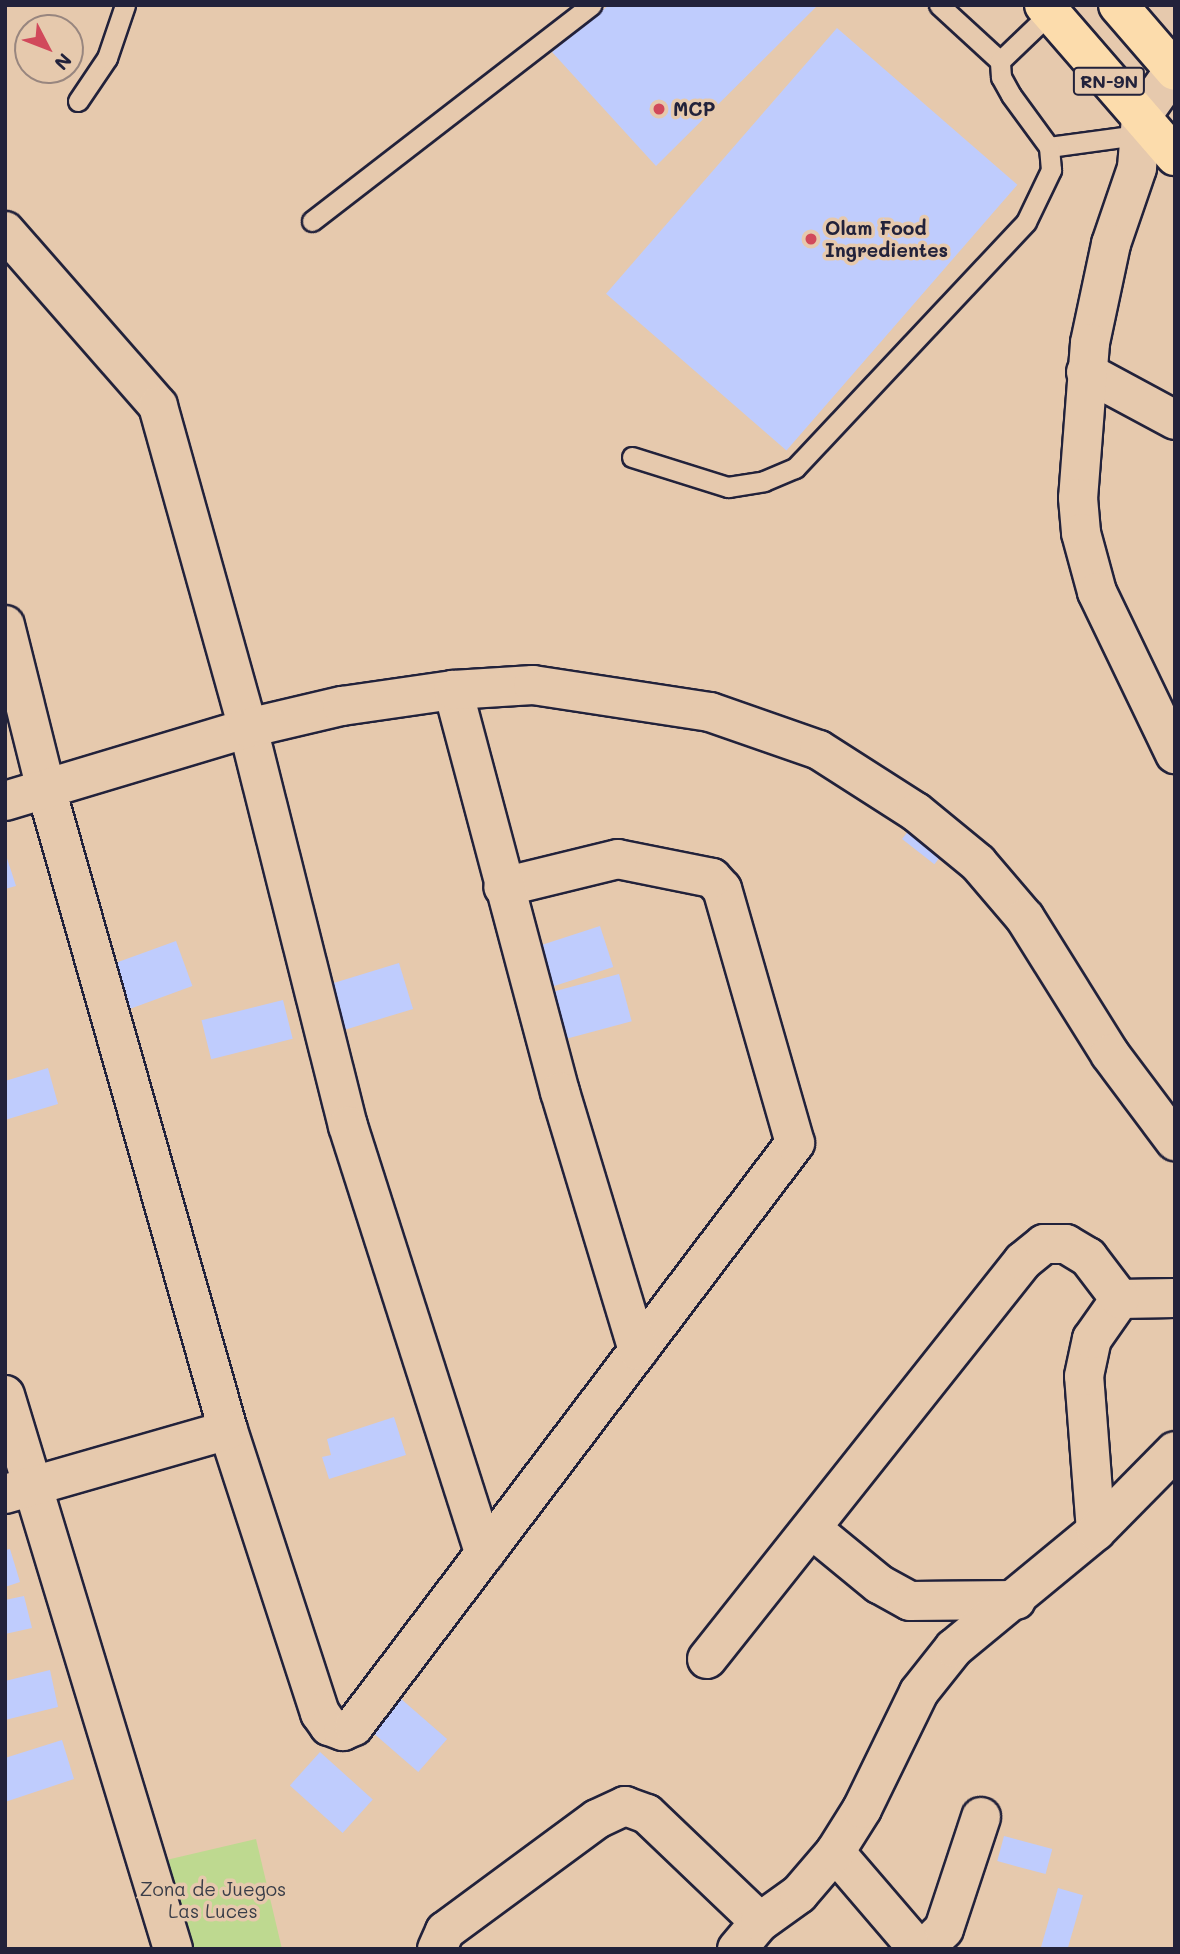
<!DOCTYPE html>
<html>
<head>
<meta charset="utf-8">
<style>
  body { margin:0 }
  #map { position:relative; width:1180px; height:1954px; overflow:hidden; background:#e6c9ad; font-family:Mali,sans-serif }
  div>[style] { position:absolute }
  .green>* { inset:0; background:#bed990 }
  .building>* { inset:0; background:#bfccfd; transform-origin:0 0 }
  .roads { filter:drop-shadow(2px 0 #22223b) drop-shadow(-2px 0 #22223b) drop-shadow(0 2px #22223b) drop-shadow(0 -2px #22223b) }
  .service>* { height:19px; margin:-9.5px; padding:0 9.5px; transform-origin:9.5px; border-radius:9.5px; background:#e6c9ad }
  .minor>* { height:38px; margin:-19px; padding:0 19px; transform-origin:19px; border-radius:19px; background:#e6c9ad }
  .tertiary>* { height:38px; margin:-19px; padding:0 19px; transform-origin:19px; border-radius:19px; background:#e6c9ad }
  .primary>* { height:38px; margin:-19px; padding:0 19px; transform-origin:19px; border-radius:19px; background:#fcdcac }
  .dots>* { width:19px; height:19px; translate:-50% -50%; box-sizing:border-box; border:4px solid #e6c9ad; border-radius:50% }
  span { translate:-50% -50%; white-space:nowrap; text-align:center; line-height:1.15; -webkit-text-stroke:7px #e6c9ad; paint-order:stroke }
  .shield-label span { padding:2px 5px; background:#e6c9ad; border:2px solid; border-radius:5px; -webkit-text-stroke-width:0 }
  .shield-label { font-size:18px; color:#22223b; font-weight:700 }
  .poi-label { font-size:19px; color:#22223b; font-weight:700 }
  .left { translate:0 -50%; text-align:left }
  .park-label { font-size:19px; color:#393d48 }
  .frame { position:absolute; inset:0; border:7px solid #22223b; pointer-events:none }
  .north { position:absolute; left:14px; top:14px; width:70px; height:70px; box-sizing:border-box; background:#e6c9ad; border:2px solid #98867f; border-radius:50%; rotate:132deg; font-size:19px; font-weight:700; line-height:28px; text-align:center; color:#22223b }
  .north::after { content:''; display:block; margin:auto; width:24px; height:32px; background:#d1495b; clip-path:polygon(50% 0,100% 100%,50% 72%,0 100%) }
</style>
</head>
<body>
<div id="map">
  <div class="green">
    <i style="clip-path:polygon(256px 1839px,282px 1949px,151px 1949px,132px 1868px)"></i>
  </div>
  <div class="building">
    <i style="clip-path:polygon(609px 5px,818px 5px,656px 166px,552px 52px)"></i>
    <i style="left:837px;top:28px;width:239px;height:352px;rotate:41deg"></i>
    <i style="left:931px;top:802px;width:41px;height:47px;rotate:38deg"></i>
    <i style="clip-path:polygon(5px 852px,16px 886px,5px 889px)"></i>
    <i style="left:600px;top:926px;width:43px;height:80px;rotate:72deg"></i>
    <i style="left:176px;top:941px;width:48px;height:77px;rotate:70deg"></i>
    <i style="left:399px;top:963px;width:48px;height:82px;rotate:73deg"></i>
    <i style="left:619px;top:974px;width:49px;height:79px;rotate:75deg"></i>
    <i style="left:283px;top:1000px;width:40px;height:84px;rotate:76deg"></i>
    <i style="clip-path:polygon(48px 1068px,58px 1104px,5px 1120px,5px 1081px)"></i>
    <i style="clip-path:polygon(394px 1417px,406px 1455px,329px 1479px,322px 1457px,331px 1455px,327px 1439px)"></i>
    <i style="clip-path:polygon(10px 1549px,20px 1582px,5px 1587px,5px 1550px)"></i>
    <i style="clip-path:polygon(24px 1596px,32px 1628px,5px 1634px,5px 1600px)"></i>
    <i style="clip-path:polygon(50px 1670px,58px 1707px,5px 1720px,5px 1681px)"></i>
    <i style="left:392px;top:1691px;width:73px;height:44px;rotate:41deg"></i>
    <i style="clip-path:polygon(62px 1740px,74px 1779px,5px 1802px,5px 1758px)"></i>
    <i style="left:320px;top:1752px;width:71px;height:45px;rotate:42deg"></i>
    <i style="left:1004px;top:1836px;width:50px;height:26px;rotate:15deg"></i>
    <i style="left:1058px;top:1888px;width:26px;height:64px;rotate:16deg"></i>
  </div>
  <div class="roads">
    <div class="service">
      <i style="left:939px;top:5px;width:83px;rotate:42.6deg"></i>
      <i style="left:78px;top:101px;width:52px;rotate:-56deg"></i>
      <i style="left:107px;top:58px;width:56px;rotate:-71.2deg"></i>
      <i style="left:1049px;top:147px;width:90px;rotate:-7.7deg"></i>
      <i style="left:312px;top:221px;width:353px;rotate:-37.7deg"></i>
      <i style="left:632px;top:457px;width:101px;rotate:17.4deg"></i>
      <i style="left:728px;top:487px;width:36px;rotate:-9deg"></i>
      <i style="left:764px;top:481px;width:34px;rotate:-23deg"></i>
      <i style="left:795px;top:468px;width:337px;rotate:-46.8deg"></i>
      <i style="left:1026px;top:222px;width:58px;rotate:-64.3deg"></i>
      <i style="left:1051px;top:170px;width:23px;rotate:-95deg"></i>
      <i style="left:1049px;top:147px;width:64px;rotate:-126.2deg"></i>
      <i style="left:1011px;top:95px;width:21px;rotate:-119deg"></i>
      <i style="left:1001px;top:77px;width:16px;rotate:-94deg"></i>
      <i style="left:1000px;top:61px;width:69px;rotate:-43.8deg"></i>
    </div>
    <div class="minor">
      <i style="left:5px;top:231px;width:232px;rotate:48.8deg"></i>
      <i style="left:158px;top:406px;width:334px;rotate:74.4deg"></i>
      <i style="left:248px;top:728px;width:410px;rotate:75.9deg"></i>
      <i style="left:348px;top:1126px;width:449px;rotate:72.3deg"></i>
      <i style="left:1086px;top:372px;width:101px;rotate:28.3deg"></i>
      <i style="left:5px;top:625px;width:169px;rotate:76deg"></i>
      <i style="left:46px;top:789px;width:666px;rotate:74.15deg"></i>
      <i style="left:228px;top:1430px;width:298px;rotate:72deg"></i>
      <i style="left:320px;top:1713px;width:16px;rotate:55deg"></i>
      <i style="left:329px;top:1726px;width:15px;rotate:20deg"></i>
      <i style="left:343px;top:1731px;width:12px;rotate:-24deg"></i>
      <i style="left:354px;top:1726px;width:731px;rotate:-52.89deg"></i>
      <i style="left:795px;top:1143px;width:264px;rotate:-106deg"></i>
      <i style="left:722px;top:889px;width:15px;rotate:-132deg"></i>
      <i style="left:712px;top:878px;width:96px;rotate:-168.6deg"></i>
      <i style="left:618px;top:859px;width:118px;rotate:166.3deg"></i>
      <i style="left:453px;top:690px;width:416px;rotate:75.1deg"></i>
      <i style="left:560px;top:1092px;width:270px;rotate:73.2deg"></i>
      <i style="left:5px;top:801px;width:254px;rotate:-16.7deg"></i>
      <i style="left:248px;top:728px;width:97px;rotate:-13.2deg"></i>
      <i style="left:342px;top:706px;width:112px;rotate:-8.2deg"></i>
      <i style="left:453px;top:690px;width:80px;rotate:-3.6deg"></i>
      <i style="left:533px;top:685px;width:179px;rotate:8.7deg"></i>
      <i style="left:710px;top:712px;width:115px;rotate:19.2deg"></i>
      <i style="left:819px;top:750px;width:115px;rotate:32.6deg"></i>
      <i style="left:916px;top:812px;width:80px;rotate:39.4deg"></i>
      <i style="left:978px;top:863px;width:72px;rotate:49.5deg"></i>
      <i style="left:1025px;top:918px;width:160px;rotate:58deg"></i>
      <i style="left:1110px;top:1054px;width:109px;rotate:53.2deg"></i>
      <i style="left:5px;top:1395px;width:579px;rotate:73.13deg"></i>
      <i style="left:5px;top:1494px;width:232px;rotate:-16deg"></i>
      <i style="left:812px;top:1529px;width:87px;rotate:39.4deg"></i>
      <i style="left:879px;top:1584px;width:35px;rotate:29deg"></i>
      <i style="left:910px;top:1601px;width:106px;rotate:-0.5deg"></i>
      <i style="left:1096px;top:1531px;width:155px;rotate:-94.4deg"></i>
      <i style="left:1084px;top:1376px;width:38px;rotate:-78deg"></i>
      <i style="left:1092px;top:1339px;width:49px;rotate:-55deg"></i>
      <i style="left:1120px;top:1299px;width:55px;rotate:-1deg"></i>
      <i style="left:707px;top:1659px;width:508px;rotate:-51.55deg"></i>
      <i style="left:1023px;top:1261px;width:27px;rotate:-39deg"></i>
      <i style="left:1044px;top:1244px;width:22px"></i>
      <i style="left:1066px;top:1244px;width:26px;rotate:31deg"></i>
      <i style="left:1088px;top:1257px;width:53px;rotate:52.7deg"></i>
      <i style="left:835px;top:1852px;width:128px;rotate:49.4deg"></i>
      <i style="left:437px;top:1949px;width:20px;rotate:-66deg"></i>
      <i style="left:445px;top:1931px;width:189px;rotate:-36.4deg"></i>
      <i style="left:597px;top:1819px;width:31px;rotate:-25deg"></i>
      <i style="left:625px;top:1806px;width:23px;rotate:20deg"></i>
      <i style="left:647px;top:1814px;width:156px;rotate:43.7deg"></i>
      <i style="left:737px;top:1949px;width:35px;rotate:-50deg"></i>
      <i style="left:760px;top:1922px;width:48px;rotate:-35.7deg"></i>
      <i style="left:799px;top:1894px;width:55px;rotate:-49.4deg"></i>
      <i style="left:835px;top:1852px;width:51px;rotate:-57.9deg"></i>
      <i style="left:862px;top:1809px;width:130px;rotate:-64deg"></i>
      <i style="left:919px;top:1692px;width:56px;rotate:-51.5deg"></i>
      <i style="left:954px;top:1648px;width:184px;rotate:-39.5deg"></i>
      <i style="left:1096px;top:1531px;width:112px;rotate:-45.4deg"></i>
      <i style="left:924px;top:1949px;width:28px;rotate:-45deg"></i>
      <i style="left:944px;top:1929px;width:118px;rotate:-71.7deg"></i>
    </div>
    <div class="tertiary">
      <i style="left:1175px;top:69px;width:59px;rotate:125.3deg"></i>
      <i style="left:1141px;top:117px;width:51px;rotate:94.5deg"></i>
      <i style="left:1137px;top:168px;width:80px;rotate:108.9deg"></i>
      <i style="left:1111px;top:244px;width:101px;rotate:102deg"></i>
      <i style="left:1090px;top:343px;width:155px;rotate:94.4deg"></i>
      <i style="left:1078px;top:498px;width:35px;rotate:85deg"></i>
      <i style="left:1081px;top:533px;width:61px;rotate:74.8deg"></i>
      <i style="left:1097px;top:592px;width:180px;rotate:64.3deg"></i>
    </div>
    <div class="primary">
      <i style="left:1044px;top:5px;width:200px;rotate:49.1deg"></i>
      <i style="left:1118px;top:5px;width:87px;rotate:49.2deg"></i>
    </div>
  </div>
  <div class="dots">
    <i style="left:659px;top:109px;background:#d1495b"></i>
    <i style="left:811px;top:239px;background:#d1495b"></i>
  </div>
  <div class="shield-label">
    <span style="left:1109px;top:81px">RN-9N</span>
  </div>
  <div class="poi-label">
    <span class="left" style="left:673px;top:109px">MCP</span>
    <span class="left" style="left:825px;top:239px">Olam Food<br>Ingredientes</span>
  </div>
  <div class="park-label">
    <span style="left:213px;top:1900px">Zona de Juegos<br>Las Luces</span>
  </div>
  <div class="frame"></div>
  <div class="north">N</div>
</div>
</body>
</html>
